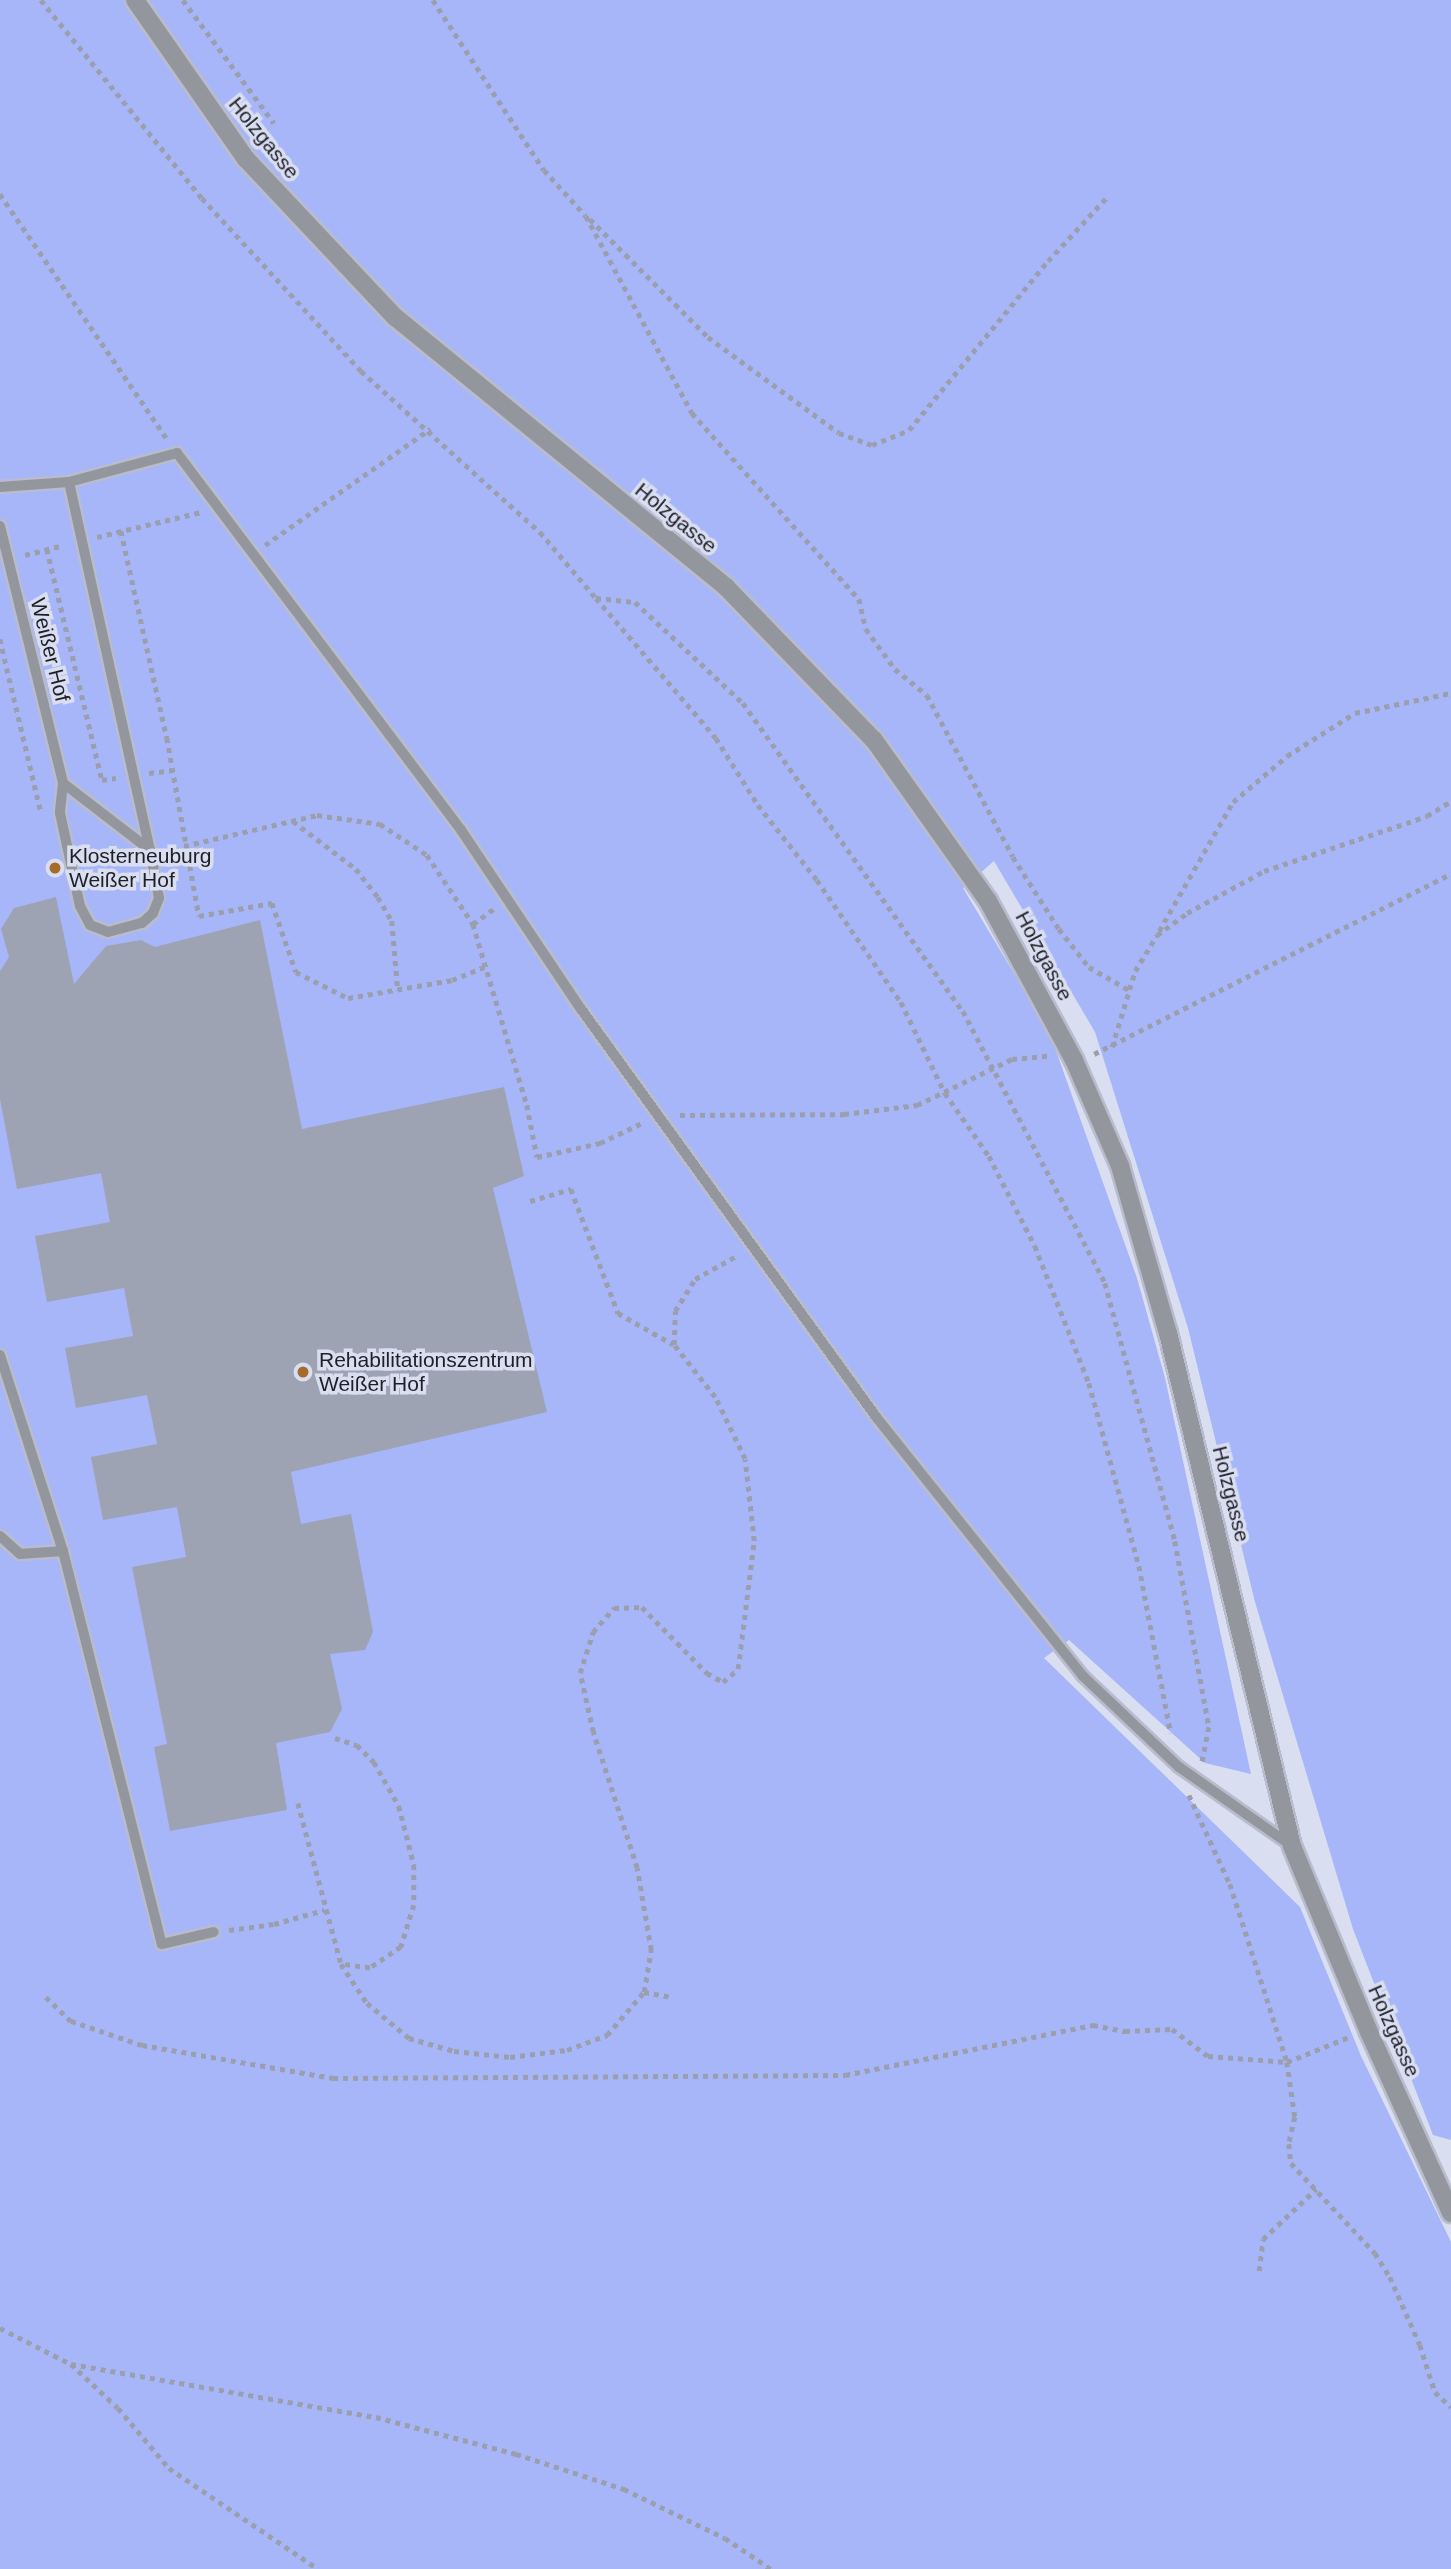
<!DOCTYPE html>
<html>
<head>
<meta charset="utf-8">
<style>
  body { margin:0 }
  #map { position:relative; width:1451px; height:2569px; overflow:hidden; background:#dadef1; font-family:Arial,sans-serif }
  div>[style] { position:absolute }
  .green>* { inset:0; background:#a7b6f9 }
  .building>* { inset:0; background:#9ea3b4 }
  .path>* { height:4.5px; margin-top:-2.25px; transform-origin:0; background:repeating-linear-gradient(90deg,#9b9ead 0 5px,transparent 0 10px) }
  .roads { filter:drop-shadow(2px 0 #b8bccc) drop-shadow(-2px 0 #b8bccc) drop-shadow(0 2px #b8bccc) drop-shadow(0 -2px #b8bccc) }
  .service>* { height:10px; margin:-5px; padding:0 5px; transform-origin:5px; border-radius:5px; background:#94969e }
  .tertiary>* { height:18px; margin:-9px; padding:0 9px; transform-origin:9px; border-radius:9px; background:#94969e }
  .dots>* { width:19px; height:19px; translate:-50% -50%; box-sizing:border-box; border:4px solid #dadef1; border-radius:50% }
  span { translate:-50% -50%; white-space:nowrap; text-align:center; line-height:1.15; -webkit-text-stroke:7px #dadef1; paint-order:stroke }
  .street-label { font-size:21px; color:#1e2026 }
  .poi-label { font-size:21px; color:#1e2026 }
  .left { translate:0 -50%; text-align:left }
</style>
</head>
<body>
<div id="map">
  <div class="green">
    <i style="clip-path:polygon(0 0,1451px 0,1451px 2140px,1433px 2135px,1353px 1929px,1255px 1602px,1188px 1328px,1095px 1032px,994px 861px,963px 888px,1050px 1034px,1137px 1278px,1165px 1378px,1251px 1774px,1205px 1763px,1069px 1640px,1044px 1658px,1300px 1907px,1361px 2056px,1451px 2242px,1451px 2569px,0 2569px)"></i>
  </div>
  <div class="building">
    <i style="clip-path:polygon(56px 897px,74px 984px,106px 946px,141px 940px,155px 947px,260px 920px,302px 1129px,504px 1087px,524px 1176px,493px 1188px,547px 1412px,291px 1472px,301px 1524px,351px 1514px,373px 1632px,365px 1650px,330px 1654px,342px 1709px,330px 1732px,276px 1743px,287px 1810px,170px 1831px,154px 1747px,167px 1744px,132px 1567px,186px 1557px,177px 1507px,103px 1520px,91px 1457px,157px 1444px,147px 1395px,76px 1408px,65px 1348px,133px 1336px,124px 1288px,47px 1302px,35px 1236px,110px 1222px,101px 1173px,17px 1189px,0 1099px,0 971px,9px 957px,1px 929px,14px 908px)"></i>
  </div>
  <div class="path">
    <i style="left:41px;top:0;width:255px;rotate:50.9deg"></i>
    <i style="left:202px;top:198px;width:235px;rotate:47.4deg"></i>
    <i style="left:361px;top:371px;width:241px;rotate:42deg"></i>
    <i style="left:540px;top:532px;width:87px;rotate:49.7deg"></i>
    <i style="left:596px;top:598px;width:39px;rotate:6deg"></i>
    <i style="left:635px;top:602px;width:148px;rotate:43.1deg"></i>
    <i style="left:743px;top:703px;width:379px;rotate:54.5deg"></i>
    <i style="left:963px;top:1011px;width:307px;rotate:62.4deg"></i>
    <i style="left:1105px;top:1283px;width:267px;rotate:74.8deg"></i>
    <i style="left:1175px;top:1541px;width:189px;rotate:79.6deg"></i>
    <i style="left:1209px;top:1727px;width:37px;rotate:101deg"></i>
    <i style="left:183px;top:0;width:153px;rotate:53.5deg"></i>
    <i style="left:433px;top:0;width:203px;rotate:56.9deg"></i>
    <i style="left:544px;top:170px;width:62px;rotate:47.6deg"></i>
    <i style="left:586px;top:216px;width:224px;rotate:61.7deg"></i>
    <i style="left:692px;top:413px;width:250px;rotate:48.1deg"></i>
    <i style="left:859px;top:599px;width:31px;rotate:77deg"></i>
    <i style="left:866px;top:629px;width:49px;rotate:54.1deg"></i>
    <i style="left:895px;top:669px;width:41px;rotate:39.1deg"></i>
    <i style="left:927px;top:695px;width:183px;rotate:62deg"></i>
    <i style="left:1013px;top:857px;width:85px;rotate:57.4deg"></i>
    <i style="left:1059px;top:929px;width:48px;rotate:51.7deg"></i>
    <i style="left:1089px;top:967px;width:46px;rotate:29.9deg"></i>
    <i style="left:0;top:194px;width:297px;rotate:55.7deg"></i>
    <i style="left:590px;top:219px;width:167px;rotate:45deg"></i>
    <i style="left:708px;top:337px;width:162px;rotate:36.2deg"></i>
    <i style="left:839px;top:433px;width:35px;rotate:20deg"></i>
    <i style="left:872px;top:445px;width:40px;rotate:-22deg"></i>
    <i style="left:909px;top:430px;width:219px;rotate:-50.6deg"></i>
    <i style="left:1048px;top:261px;width:88px;rotate:-47.3deg"></i>
    <i style="left:121px;top:531px;width:212px;rotate:77.5deg"></i>
    <i style="left:167px;top:738px;width:181px;rotate:79.8deg"></i>
    <i style="left:199px;top:916px;width:74px;rotate:-10.1deg"></i>
    <i style="left:272px;top:903px;width:73px;rotate:70.8deg"></i>
    <i style="left:296px;top:972px;width:58px;rotate:26.6deg"></i>
    <i style="left:348px;top:998px;width:106px;rotate:-9.8deg"></i>
    <i style="left:452px;top:980px;width:37px;rotate:-22deg"></i>
    <i style="left:97px;top:537px;width:107px;rotate:-13.5deg"></i>
    <i style="left:265px;top:545px;width:202px;rotate:-35.1deg"></i>
    <i style="left:47px;top:549px;width:237px;rotate:76.6deg"></i>
    <i style="left:102px;top:780px;width:14px;rotate:-8deg"></i>
    <i style="left:25px;top:555px;width:40px;rotate:-14.4deg"></i>
    <i style="left:596px;top:598px;width:184px;rotate:49.4deg"></i>
    <i style="left:716px;top:738px;width:79px;rotate:57.9deg"></i>
    <i style="left:758px;top:805px;width:95px;rotate:51.8deg"></i>
    <i style="left:817px;top:880px;width:148px;rotate:55.5deg"></i>
    <i style="left:901px;top:1002px;width:101px;rotate:64.2deg"></i>
    <i style="left:945px;top:1093px;width:77px;rotate:55.1deg"></i>
    <i style="left:989px;top:1156px;width:101px;rotate:62.9deg"></i>
    <i style="left:1035px;top:1246px;width:147px;rotate:68.5deg"></i>
    <i style="left:1089px;top:1383px;width:190px;rotate:74.7deg"></i>
    <i style="left:1139px;top:1566px;width:170px;rotate:79.2deg"></i>
    <i style="left:0;top:639px;width:178px;rotate:76.7deg"></i>
    <i style="left:149px;top:773px;width:23px;rotate:-7deg"></i>
    <i style="left:293px;top:821px;width:79px;rotate:37.3deg"></i>
    <i style="left:356px;top:869px;width:36px;rotate:52deg"></i>
    <i style="left:378px;top:897px;width:28px;rotate:60deg"></i>
    <i style="left:392px;top:921px;width:70px;rotate:85.1deg"></i>
    <i style="left:184px;top:846px;width:137px;rotate:-13.1deg"></i>
    <i style="left:317px;top:815px;width:64px;rotate:8.1deg"></i>
    <i style="left:380px;top:824px;width:56px;rotate:33.4deg"></i>
    <i style="left:427px;top:855px;width:83px;rotate:56.3deg"></i>
    <i style="left:473px;top:924px;width:189px;rotate:73.4deg"></i>
    <i style="left:527px;top:1105px;width:53px;rotate:79.1deg"></i>
    <i style="left:537px;top:1157px;width:65px;rotate:-12.5deg"></i>
    <i style="left:600px;top:1143px;width:47px;rotate:-25.5deg"></i>
    <i style="left:473px;top:924px;width:27px;rotate:-36deg"></i>
    <i style="left:1159px;top:931px;width:149px;rotate:-60.2deg"></i>
    <i style="left:1233px;top:802px;width:71px;rotate:-40.4deg"></i>
    <i style="left:1287px;top:756px;width:80px;rotate:-32.3deg"></i>
    <i style="left:1355px;top:713px;width:98px;rotate:-11.8deg"></i>
    <i style="left:1112px;top:1047px;width:79px;rotate:-73.2deg"></i>
    <i style="left:1135px;top:971px;width:42px;rotate:-58.6deg"></i>
    <i style="left:1157px;top:935px;width:37px;rotate:-36deg"></i>
    <i style="left:1187px;top:913px;width:88px;rotate:-28.6deg"></i>
    <i style="left:1264px;top:871px;width:172px;rotate:-18.6deg"></i>
    <i style="left:1427px;top:816px;width:28px;rotate:-32deg"></i>
    <i style="left:1094px;top:1054px;width:400px;rotate:-26.8deg"></i>
    <i style="left:680px;top:1115px;width:164px;rotate:-0.3deg"></i>
    <i style="left:844px;top:1114px;width:74px;rotate:-7deg"></i>
    <i style="left:917px;top:1105px;width:106px;rotate:-25.8deg"></i>
    <i style="left:1012px;top:1059px;width:36px;rotate:-5deg"></i>
    <i style="left:530px;top:1201px;width:43px;rotate:-16.3deg"></i>
    <i style="left:571px;top:1189px;width:133px;rotate:69.2deg"></i>
    <i style="left:618px;top:1313px;width:64px;rotate:29.7deg"></i>
    <i style="left:335px;top:1738px;width:23px;rotate:18deg"></i>
    <i style="left:357px;top:1745px;width:24px;rotate:45deg"></i>
    <i style="left:374px;top:1762px;width:51px;rotate:60.4deg"></i>
    <i style="left:399px;top:1806px;width:61px;rotate:75.7deg"></i>
    <i style="left:414px;top:1865px;width:40px;rotate:90deg"></i>
    <i style="left:414px;top:1905px;width:44px;rotate:107.2deg"></i>
    <i style="left:401px;top:1947px;width:37px;rotate:146deg"></i>
    <i style="left:370px;top:1968px;width:28px;rotate:-172deg"></i>
    <i style="left:1189px;top:1795px;width:98px;rotate:65.3deg"></i>
    <i style="left:1230px;top:1884px;width:187px;rotate:72.2deg"></i>
    <i style="left:1287px;top:2062px;width:56px;rotate:81.7deg"></i>
    <i style="left:1295px;top:2117px;width:28px;rotate:103deg"></i>
    <i style="left:1289px;top:2144px;width:19px;rotate:84deg"></i>
    <i style="left:1291px;top:2163px;width:123px;rotate:47deg"></i>
    <i style="left:1375px;top:2253px;width:28px;rotate:58deg"></i>
    <i style="left:1390px;top:2277px;width:74px;rotate:66.2deg"></i>
    <i style="left:1420px;top:2345px;width:49px;rotate:72.3deg"></i>
    <i style="left:1435px;top:2392px;width:22px;rotate:43deg"></i>
    <i style="left:298px;top:1803px;width:167px;rotate:75deg"></i>
    <i style="left:341px;top:1964px;width:47px;rotate:56.3deg"></i>
    <i style="left:367px;top:2003px;width:55px;rotate:39.8deg"></i>
    <i style="left:409px;top:2038px;width:47px;rotate:16.1deg"></i>
    <i style="left:454px;top:2051px;width:56px;rotate:6.1deg"></i>
    <i style="left:510px;top:2057px;width:57px;rotate:-7deg"></i>
    <i style="left:567px;top:2050px;width:43px;rotate:-20.6deg"></i>
    <i style="left:607px;top:2035px;width:57px;rotate:-49.3deg"></i>
    <i style="left:644px;top:1992px;width:43px;rotate:-80.5deg"></i>
    <i style="left:651px;top:1950px;width:83px;rotate:-99.7deg"></i>
    <i style="left:637px;top:1868px;width:143px;rotate:-107.9deg"></i>
    <i style="left:593px;top:1732px;width:60px;rotate:-102.4deg"></i>
    <i style="left:580px;top:1673px;width:43px;rotate:-72.4deg"></i>
    <i style="left:593px;top:1632px;width:32px;rotate:-49deg"></i>
    <i style="left:614px;top:1608px;width:28px;rotate:-2deg"></i>
    <i style="left:642px;top:1607px;width:93px;rotate:45.4deg"></i>
    <i style="left:707px;top:1673px;width:18px;rotate:29deg"></i>
    <i style="left:723px;top:1682px;width:20px;rotate:-41deg"></i>
    <i style="left:738px;top:1669px;width:129px;rotate:-82.9deg"></i>
    <i style="left:754px;top:1541px;width:82px;rotate:-96.3deg"></i>
    <i style="left:745px;top:1459px;width:69px;rotate:-115.8deg"></i>
    <i style="left:715px;top:1397px;width:66px;rotate:-128.3deg"></i>
    <i style="left:674px;top:1345px;width:34px;rotate:-88deg"></i>
    <i style="left:675px;top:1311px;width:38px;rotate:-58deg"></i>
    <i style="left:695px;top:1279px;width:49px;rotate:-29.2deg"></i>
    <i style="left:229px;top:1930px;width:45px;rotate:-7.6deg"></i>
    <i style="left:274px;top:1924px;width:52px;rotate:-15.6deg"></i>
    <i style="left:644px;top:1992px;width:27px;rotate:10deg"></i>
    <i style="left:46px;top:1997px;width:35px;rotate:44deg"></i>
    <i style="left:71px;top:2021px;width:75px;rotate:18.7deg"></i>
    <i style="left:142px;top:2045px;width:194px;rotate:9.8deg"></i>
    <i style="left:333px;top:2078px;width:512px;rotate:-0.34deg"></i>
    <i style="left:845px;top:2075px;width:253px;rotate:-11.4deg"></i>
    <i style="left:1093px;top:2025px;width:33px;rotate:11deg"></i>
    <i style="left:1125px;top:2031px;width:47px;rotate:-2.4deg"></i>
    <i style="left:1172px;top:2029px;width:45px;rotate:36.9deg"></i>
    <i style="left:1208px;top:2056px;width:79px;rotate:4.3deg"></i>
    <i style="left:1287px;top:2062px;width:67px;rotate:-22deg"></i>
    <i style="left:1259px;top:2271px;width:32px;rotate:-83deg"></i>
    <i style="left:1263px;top:2239px;width:73px;rotate:-43.3deg"></i>
    <i style="left:0;top:2328px;width:80px;rotate:26.9deg"></i>
    <i style="left:71px;top:2364px;width:64px;rotate:43.1deg"></i>
    <i style="left:118px;top:2408px;width:79px;rotate:49.6deg"></i>
    <i style="left:169px;top:2468px;width:180px;rotate:34.1deg"></i>
    <i style="left:71px;top:2364px;width:310px;rotate:9.9deg"></i>
    <i style="left:376px;top:2417px;width:145px;rotate:14.8deg"></i>
    <i style="left:516px;top:2454px;width:114px;rotate:18deg"></i>
    <i style="left:624px;top:2489px;width:112px;rotate:25.9deg"></i>
    <i style="left:725px;top:2538px;width:55px;rotate:34deg"></i>
  </div>
  <div class="roads">
    <div class="service">
      <i style="left:69px;top:482px;width:377px;rotate:77.6deg"></i>
      <i style="left:0;top:487px;width:69px;rotate:-4.1deg"></i>
      <i style="left:69px;top:482px;width:112px;rotate:-15deg"></i>
      <i style="left:177px;top:453px;width:472px;rotate:53deg"></i>
      <i style="left:461px;top:830px;width:216px;rotate:56.2deg"></i>
      <i style="left:581px;top:1009px;width:505px;rotate:54.11deg"></i>
      <i style="left:877px;top:1418px;width:330px;rotate:51.4deg"></i>
      <i style="left:1083px;top:1676px;width:132px;rotate:43.5deg"></i>
      <i style="left:1179px;top:1767px;width:138px;rotate:35deg"></i>
      <i style="left:0;top:526px;width:265px;rotate:76.2deg"></i>
      <i style="left:63px;top:783px;width:30px;rotate:96deg"></i>
      <i style="left:60px;top:813px;width:95px;rotate:77.9deg"></i>
      <i style="left:80px;top:906px;width:21px;rotate:62deg"></i>
      <i style="left:90px;top:925px;width:19px;rotate:21deg"></i>
      <i style="left:108px;top:932px;width:35px;rotate:-15deg"></i>
      <i style="left:142px;top:923px;width:15px;rotate:-42deg"></i>
      <i style="left:153px;top:913px;width:16px;rotate:-68deg"></i>
      <i style="left:159px;top:898px;width:49px;rotate:-100.6deg"></i>
      <i style="left:150px;top:850px;width:110px;rotate:-142.4deg"></i>
      <i style="left:0;top:1355px;width:206px;rotate:72.2deg"></i>
      <i style="left:63px;top:1551px;width:405px;rotate:75.9deg"></i>
      <i style="left:162px;top:1944px;width:53px;rotate:-13deg"></i>
      <i style="left:0;top:1536px;width:27px;rotate:42deg"></i>
      <i style="left:20px;top:1554px;width:43px;rotate:-4deg"></i>
    </div>
    <div class="tertiary">
      <i style="left:135px;top:0;width:194px;rotate:55.1deg"></i>
      <i style="left:246px;top:159px;width:217px;rotate:46.7deg"></i>
      <i style="left:395px;top:317px;width:427px;rotate:39.2deg"></i>
      <i style="left:726px;top:587px;width:213px;rotate:46deg"></i>
      <i style="left:874px;top:740px;width:197px;rotate:54.7deg"></i>
      <i style="left:988px;top:901px;width:181px;rotate:61.6deg"></i>
      <i style="left:1074px;top:1060px;width:116px;rotate:66.5deg"></i>
      <i style="left:1120px;top:1166px;width:174px;rotate:74deg"></i>
      <i style="left:1168px;top:1333px;width:528px;rotate:76.41deg"></i>
      <i style="left:1292px;top:1846px;width:201px;rotate:67.5deg"></i>
      <i style="left:1369px;top:2032px;width:199px;rotate:65.6deg"></i>
    </div>
  </div>
  <div class="dots">
    <i style="left:55px;top:868px;background:#a56b2b"></i>
    <i style="left:303px;top:1372px;background:#a56b2b"></i>
  </div>
  <div class="street-label">
    <span style="left:264px;top:138px;rotate:51deg">Holzgasse</span>
    <span style="left:676px;top:518px;rotate:39deg">Holzgasse</span>
    <span style="left:50px;top:650px;rotate:76deg">Weißer Hof</span>
    <span style="left:1044px;top:956px;rotate:62deg">Holzgasse</span>
    <span style="left:1231px;top:1494px;rotate:76deg">Holzgasse</span>
    <span style="left:1394px;top:2031px;rotate:66deg">Holzgasse</span>
  </div>
  <div class="poi-label">
    <span class="left" style="left:69px;top:868px">Klosterneuburg<br>Weißer Hof</span>
    <span class="left" style="left:319px;top:1372px">Rehabilitationszentrum<br>Weißer Hof</span>
  </div>
</div>
</body>
</html>
